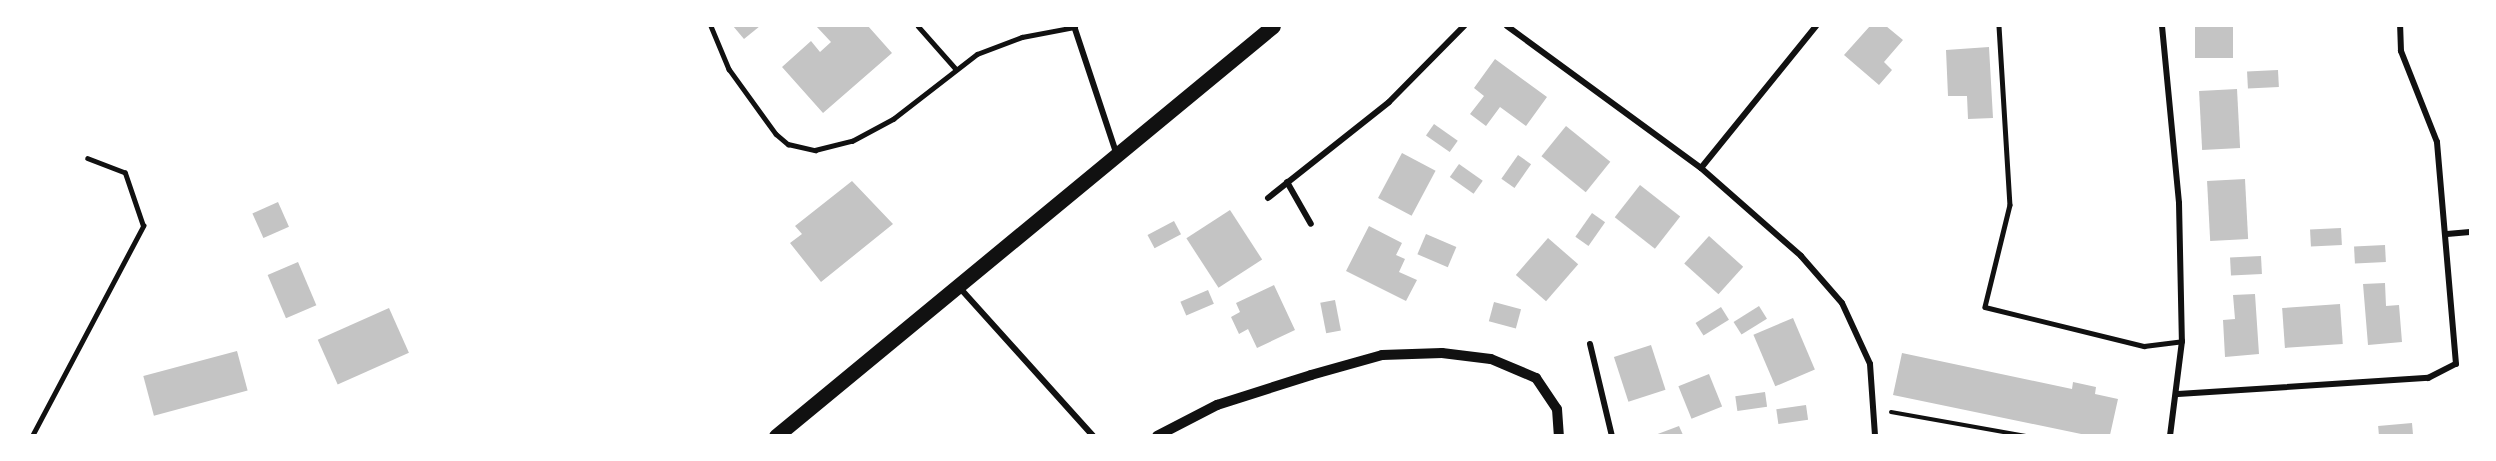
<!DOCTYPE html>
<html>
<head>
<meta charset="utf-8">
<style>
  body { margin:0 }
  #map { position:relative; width:2496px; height:461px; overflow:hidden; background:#fff; font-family:"PT Sans Narrow",sans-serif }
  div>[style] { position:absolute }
  .building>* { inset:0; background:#c4c4c4; transform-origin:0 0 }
  .path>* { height:4px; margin:-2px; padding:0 2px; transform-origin:2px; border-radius:2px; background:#111 }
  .service>* { height:4.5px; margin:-2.25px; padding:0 2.25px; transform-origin:2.25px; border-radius:2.25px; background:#111 }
  .minor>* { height:6px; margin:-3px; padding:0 3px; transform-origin:3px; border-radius:3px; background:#111 }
  .tertiary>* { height:10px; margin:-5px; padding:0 5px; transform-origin:5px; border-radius:5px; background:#111 }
  .primary>* { height:15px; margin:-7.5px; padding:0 7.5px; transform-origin:7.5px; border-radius:7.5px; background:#111 }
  span { translate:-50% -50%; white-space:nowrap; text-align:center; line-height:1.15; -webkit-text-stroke:6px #fff; paint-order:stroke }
  .frame { position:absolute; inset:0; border:27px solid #fff; pointer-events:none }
</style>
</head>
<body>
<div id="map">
  <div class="building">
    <i style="clip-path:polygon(733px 26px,760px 26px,744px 39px)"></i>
    <i style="clip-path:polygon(816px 26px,868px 26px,892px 53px,823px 113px,782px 67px,811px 41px,820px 52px,831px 42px)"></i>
    <i style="clip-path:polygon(1870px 26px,1886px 26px,1903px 40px,1884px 62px,1892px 70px,1879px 85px,1844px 55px)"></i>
    <i style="left:2195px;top:26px;width:38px;height:32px"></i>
    <i style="clip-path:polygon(1989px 47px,1993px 118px,1968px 119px,1967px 96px,1948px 96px,1946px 50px)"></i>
    <i style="clip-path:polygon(1495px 59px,1547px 97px,1526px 126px,1500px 107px,1486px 126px,1470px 114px,1484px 96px,1474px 88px)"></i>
    <i style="left:2278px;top:70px;width:17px;height:31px;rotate:87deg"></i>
    <i style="left:2237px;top:89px;width:59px;height:38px;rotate:87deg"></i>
    <i style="left:1434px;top:124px;width:29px;height:14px;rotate:35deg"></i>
    <i style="left:1566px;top:126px;width:57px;height:39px;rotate:39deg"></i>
    <i style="left:1402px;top:153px;width:38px;height:51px;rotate:28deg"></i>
    <i style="left:1518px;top:155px;width:16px;height:29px;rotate:35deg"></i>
    <i style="left:1459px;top:164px;width:29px;height:16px;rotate:35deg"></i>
    <i style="left:2245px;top:179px;width:60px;height:38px;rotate:87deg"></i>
    <i style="clip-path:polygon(852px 181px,893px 224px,821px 282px,790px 243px,802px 234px,795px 226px)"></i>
    <i style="left:1640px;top:185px;width:51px;height:41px;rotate:38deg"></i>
    <i style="left:278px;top:202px;width:27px;height:28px;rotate:66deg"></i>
    <i style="left:1230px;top:210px;width:59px;height:52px;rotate:57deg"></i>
    <i style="left:1592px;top:213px;width:16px;height:29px;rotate:35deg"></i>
    <i style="left:1174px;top:221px;width:15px;height:30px;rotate:62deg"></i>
    <i style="clip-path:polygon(1369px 226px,1402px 243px,1396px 255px,1405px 259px,1399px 272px,1417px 280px,1406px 301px,1346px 271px)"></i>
    <i style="left:2341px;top:228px;width:17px;height:31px;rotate:87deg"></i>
    <i style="left:1426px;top:234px;width:33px;height:22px;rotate:23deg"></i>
    <i style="left:1709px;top:236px;width:46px;height:37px;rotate:42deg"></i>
    <i style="left:1548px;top:238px;width:40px;height:49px;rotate:41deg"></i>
    <i style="left:2385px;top:245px;width:17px;height:31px;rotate:87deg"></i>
    <i style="left:2261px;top:256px;width:18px;height:31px;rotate:87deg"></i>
    <i style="left:298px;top:262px;width:47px;height:33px;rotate:67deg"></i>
    <i style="clip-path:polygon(2385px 283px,2386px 306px,2399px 305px,2402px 342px,2368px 345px,2363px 284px)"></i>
    <i style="clip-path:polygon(1274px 285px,1295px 330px,1257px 348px,1248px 329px,1239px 334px,1231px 317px,1240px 312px,1236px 303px)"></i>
    <i style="left:1208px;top:290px;width:15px;height:30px;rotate:67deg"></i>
    <i style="clip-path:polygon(2255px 294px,2259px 354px,2225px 357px,2223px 320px,2235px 319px,2233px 295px)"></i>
    <i style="left:1335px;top:300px;width:31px;height:15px;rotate:79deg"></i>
    <i style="left:1494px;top:302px;width:28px;height:20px;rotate:15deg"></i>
    <i style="left:2340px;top:304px;width:40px;height:58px;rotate:86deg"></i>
    <i style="left:1759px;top:306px;width:15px;height:30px;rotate:58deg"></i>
    <i style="left:1721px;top:307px;width:15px;height:30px;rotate:58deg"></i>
    <i style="left:389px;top:308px;width:49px;height:78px;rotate:66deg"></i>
    <i style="left:1793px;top:318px;width:56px;height:43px;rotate:67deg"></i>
    <i style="left:1651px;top:345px;width:47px;height:39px;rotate:72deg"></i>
    <i style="left:237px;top:351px;width:41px;height:97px;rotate:75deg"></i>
    <i style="clip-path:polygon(1902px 353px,2072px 389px,2073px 382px,2096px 387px,2095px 394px,2118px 399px,2110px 435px,2086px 435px,1893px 395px)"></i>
    <i style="left:1709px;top:374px;width:35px;height:33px;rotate:68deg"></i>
    <i style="left:1765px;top:392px;width:15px;height:30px;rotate:82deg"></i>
    <i style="left:1806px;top:405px;width:15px;height:30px;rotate:82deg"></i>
    <i style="left:2412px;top:423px;width:12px;height:34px;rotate:85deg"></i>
    <i style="clip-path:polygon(1679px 426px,1683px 435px,1655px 435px)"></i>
  </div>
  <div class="path">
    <i style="left:1891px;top:412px;width:137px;rotate:10.1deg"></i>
  </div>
  <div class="service">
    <i style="left:711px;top:26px;width:47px;rotate:67.3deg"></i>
    <i style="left:729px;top:69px;width:80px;rotate:54.1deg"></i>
    <i style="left:776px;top:134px;width:16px;rotate:40deg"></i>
    <i style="left:788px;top:144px;width:28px;rotate:13deg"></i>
    <i style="left:815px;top:150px;width:38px;rotate:-14deg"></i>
    <i style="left:852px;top:141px;width:47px;rotate:-28.2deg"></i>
    <i style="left:893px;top:119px;width:106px;rotate:-37.7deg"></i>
    <i style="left:977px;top:54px;width:48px;rotate:-20.7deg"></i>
    <i style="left:1022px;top:37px;width:54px;rotate:-10.7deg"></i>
    <i style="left:918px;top:26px;width:57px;rotate:48.5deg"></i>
    <i style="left:1999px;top:26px;width:179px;rotate:86.5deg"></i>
    <i style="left:2010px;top:205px;width:105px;rotate:103.8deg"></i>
    <i style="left:1985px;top:307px;width:164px;rotate:13.8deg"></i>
    <i style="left:2144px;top:346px;width:38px;rotate:-7deg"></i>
    <i style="left:32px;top:436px;width:238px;rotate:-62.1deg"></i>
    <i style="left:143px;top:226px;width:56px;rotate:-108.8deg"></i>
    <i style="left:125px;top:173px;width:40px;rotate:-159deg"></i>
  </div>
  <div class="minor">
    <i style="left:1074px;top:26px;width:133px;rotate:71.6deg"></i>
    <i style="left:1507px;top:26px;width:240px;rotate:36.2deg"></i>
    <i style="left:1701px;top:168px;width:133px;rotate:41.3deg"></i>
    <i style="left:1801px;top:256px;width:62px;rotate:48.9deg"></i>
    <i style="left:1842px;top:303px;width:67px;rotate:65.3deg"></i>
    <i style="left:1870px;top:364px;width:72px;rotate:86deg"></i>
    <i style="left:2162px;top:26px;width:178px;rotate:84.5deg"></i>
    <i style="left:2179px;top:203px;width:138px;rotate:88.8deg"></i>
    <i style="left:2182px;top:341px;width:96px;rotate:97.2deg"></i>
    <i style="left:1701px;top:168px;width:183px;rotate:-51deg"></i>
    <i style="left:1287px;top:182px;width:48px;rotate:60.3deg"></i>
    <i style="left:1268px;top:198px;width:154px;rotate:-38.4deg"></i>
    <i style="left:1389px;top:102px;width:107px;rotate:-45.4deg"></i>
    <i style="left:2447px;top:234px;width:23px;rotate:-5deg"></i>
    <i style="left:959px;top:287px;width:200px;rotate:48deg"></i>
    <i style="left:1590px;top:344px;width:95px;rotate:76.6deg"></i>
    <i style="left:2178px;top:394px;width:251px;rotate:-3.7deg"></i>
    <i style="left:2428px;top:378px;width:31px;rotate:-27deg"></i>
    <i style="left:2456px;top:364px;width:223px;rotate:-94.9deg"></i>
    <i style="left:2437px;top:142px;width:98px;rotate:-111.6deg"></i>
    <i style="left:2401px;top:51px;width:25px;rotate:-92deg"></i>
  </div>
  <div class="tertiary">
    <i style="left:1157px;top:436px;width:68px;rotate:-27.3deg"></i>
    <i style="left:1217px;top:405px;width:99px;rotate:-17.7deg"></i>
    <i style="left:1311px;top:375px;width:74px;rotate:-15.7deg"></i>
    <i style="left:1382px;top:355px;width:60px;rotate:-1.9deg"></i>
    <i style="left:1442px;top:353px;width:49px;rotate:7deg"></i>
    <i style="left:1491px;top:359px;width:49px;rotate:22.9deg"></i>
    <i style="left:1536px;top:378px;width:37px;rotate:56deg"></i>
    <i style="left:1557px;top:409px;width:27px;rotate:86deg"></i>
  </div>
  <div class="primary">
    <i style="left:776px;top:436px;width:644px;rotate:-39.52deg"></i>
  </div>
  <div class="frame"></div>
</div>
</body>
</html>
